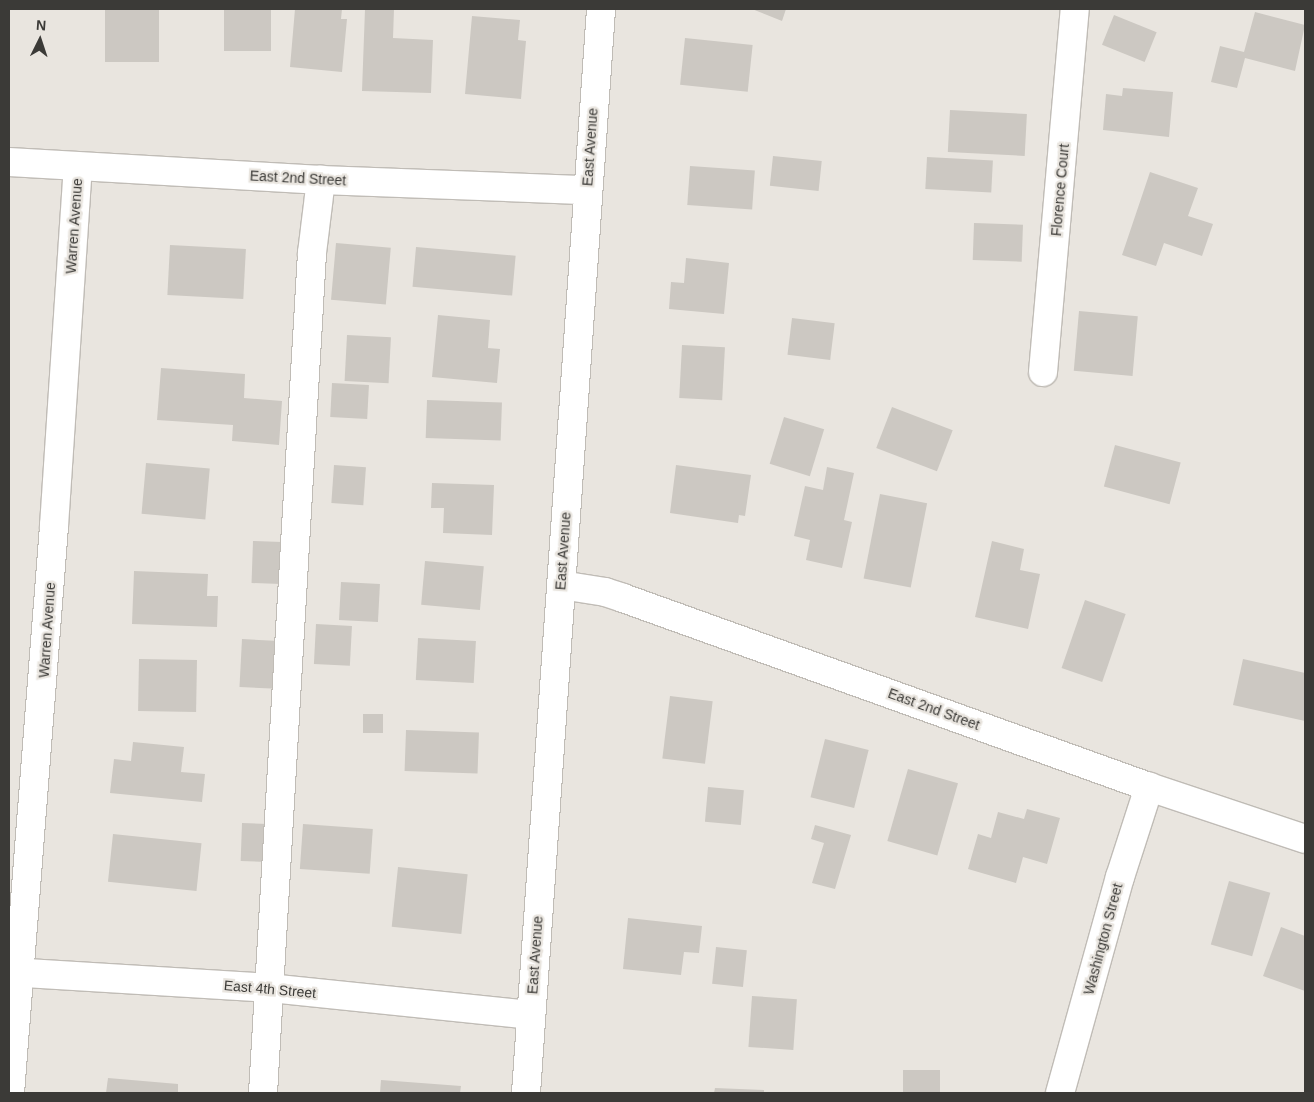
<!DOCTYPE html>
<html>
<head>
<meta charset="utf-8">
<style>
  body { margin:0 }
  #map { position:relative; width:1314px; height:1102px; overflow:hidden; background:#e9e5df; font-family:Helvetica,sans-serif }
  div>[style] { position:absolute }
  .building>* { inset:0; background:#ccc8c2; transform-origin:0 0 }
  .roads { filter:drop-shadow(1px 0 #c0bcb6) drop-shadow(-1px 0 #c0bcb6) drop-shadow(0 1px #c0bcb6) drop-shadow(0 -1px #c0bcb6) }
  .minor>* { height:28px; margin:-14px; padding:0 14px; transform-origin:14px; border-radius:14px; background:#fff }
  span { translate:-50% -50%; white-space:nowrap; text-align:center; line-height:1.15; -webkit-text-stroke:4.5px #e9e5df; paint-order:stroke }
  .street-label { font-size:14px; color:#3b3a37 }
  .frame { position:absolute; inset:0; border:10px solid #3b3a37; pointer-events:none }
  .north { position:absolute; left:15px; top:15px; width:50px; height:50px; -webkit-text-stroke:4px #e9e5df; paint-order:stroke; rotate:4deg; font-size:14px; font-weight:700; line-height:20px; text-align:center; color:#3b3a37 }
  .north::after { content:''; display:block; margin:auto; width:18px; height:22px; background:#3b3a37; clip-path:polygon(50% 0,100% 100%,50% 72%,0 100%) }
</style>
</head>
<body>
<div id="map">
  <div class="building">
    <i style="left:105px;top:9px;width:54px;height:53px"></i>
    <i style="left:224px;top:9px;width:47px;height:42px"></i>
    <i style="clip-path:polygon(295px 9px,342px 9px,341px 19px,347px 19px,342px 72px,290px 67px)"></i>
    <i style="clip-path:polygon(365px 9px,394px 9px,393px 38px,433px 40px,431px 93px,362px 91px)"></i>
    <i style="clip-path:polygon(752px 9px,786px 9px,782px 21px)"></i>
    <i style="clip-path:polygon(1255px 12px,1305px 25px,1295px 71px,1245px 58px,1237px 88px,1211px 82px,1220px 46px,1244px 52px)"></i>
    <i style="left:1114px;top:15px;width:46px;height:32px;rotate:22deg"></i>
    <i style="clip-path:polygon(472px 16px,520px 20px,518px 40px,526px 41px,521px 99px,465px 94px)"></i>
    <i style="left:685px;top:38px;width:68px;height:47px;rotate:6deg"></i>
    <i style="clip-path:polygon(1123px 88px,1173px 92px,1169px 137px,1103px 130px,1106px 94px,1122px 96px)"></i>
    <i style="left:950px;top:110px;width:77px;height:42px;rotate:3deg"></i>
    <i style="left:773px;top:156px;width:49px;height:30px;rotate:6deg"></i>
    <i style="left:927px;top:157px;width:66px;height:32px;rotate:3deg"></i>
    <i style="left:690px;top:166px;width:65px;height:39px;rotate:4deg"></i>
    <i style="clip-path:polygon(1150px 172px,1198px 188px,1188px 216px,1213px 224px,1202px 256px,1164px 243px,1156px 266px,1122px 255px)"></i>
    <i style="left:974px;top:223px;width:49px;height:37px;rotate:2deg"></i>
    <i style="left:336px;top:243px;width:55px;height:57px;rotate:5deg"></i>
    <i style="left:170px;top:245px;width:76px;height:50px;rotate:3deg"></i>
    <i style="left:416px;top:247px;width:100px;height:40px;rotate:5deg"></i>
    <i style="clip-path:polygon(686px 258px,729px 263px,724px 314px,669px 309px,671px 282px,684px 283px)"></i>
    <i style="left:1079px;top:311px;width:59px;height:60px;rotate:5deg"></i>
    <i style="clip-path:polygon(438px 315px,490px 320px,488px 348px,500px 349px,497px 383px,432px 377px)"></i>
    <i style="left:792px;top:318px;width:43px;height:37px;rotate:7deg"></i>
    <i style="left:347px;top:335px;width:44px;height:46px;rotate:3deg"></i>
    <i style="left:682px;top:345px;width:43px;height:53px;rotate:3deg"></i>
    <i style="clip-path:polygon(161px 368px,245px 374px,244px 398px,282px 401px,279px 445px,232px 441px,233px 425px,157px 420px)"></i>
    <i style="left:332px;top:383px;width:37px;height:34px;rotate:3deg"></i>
    <i style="left:427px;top:400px;width:75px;height:38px;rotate:2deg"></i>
    <i style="left:892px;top:407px;width:65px;height:44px;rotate:21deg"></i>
    <i style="left:784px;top:417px;width:42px;height:49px;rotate:17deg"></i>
    <i style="left:1115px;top:445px;width:68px;height:43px;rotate:15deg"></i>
    <i style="left:146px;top:463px;width:64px;height:51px;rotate:5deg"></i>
    <i style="left:334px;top:465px;width:32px;height:38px;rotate:4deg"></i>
    <i style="clip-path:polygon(676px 465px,751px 475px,745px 516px,739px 515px,738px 523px,670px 513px)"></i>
    <i style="clip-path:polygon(827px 467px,854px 473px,844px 520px,852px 522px,842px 568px,806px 560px,810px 540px,794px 536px,805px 486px,823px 490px)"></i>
    <i style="clip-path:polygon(432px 483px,494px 485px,492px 535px,443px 533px,444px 508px,431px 508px)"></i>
    <i style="left:880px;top:494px;width:48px;height:86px;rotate:11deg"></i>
    <i style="left:253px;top:541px;width:36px;height:42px;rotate:2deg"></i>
    <i style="clip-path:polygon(992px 541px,1024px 549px,1020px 570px,1040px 574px,1028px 629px,975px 617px)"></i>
    <i style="left:425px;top:561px;width:59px;height:44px;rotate:5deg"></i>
    <i style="clip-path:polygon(134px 571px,208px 574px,207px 596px,218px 596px,217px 627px,132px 624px)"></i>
    <i style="left:341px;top:582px;width:39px;height:38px;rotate:3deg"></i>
    <i style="left:1085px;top:600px;width:43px;height:72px;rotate:19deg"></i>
    <i style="left:316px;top:624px;width:36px;height:40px;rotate:3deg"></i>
    <i style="left:418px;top:638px;width:58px;height:42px;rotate:3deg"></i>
    <i style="left:242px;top:639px;width:37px;height:48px;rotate:3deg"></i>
    <i style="left:139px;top:659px;width:58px;height:52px;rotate:1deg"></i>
    <i style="clip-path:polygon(1243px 659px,1305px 673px,1305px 721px,1233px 705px)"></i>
    <i style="left:670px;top:696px;width:43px;height:63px;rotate:7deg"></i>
    <i style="left:363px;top:714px;width:20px;height:19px"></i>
    <i style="left:406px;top:730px;width:73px;height:41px;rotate:2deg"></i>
    <i style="left:825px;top:739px;width:45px;height:60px;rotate:14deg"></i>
    <i style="clip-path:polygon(133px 742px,184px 747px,181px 772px,205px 774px,202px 802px,110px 793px,114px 759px,131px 761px)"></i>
    <i style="left:908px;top:769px;width:52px;height:75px;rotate:16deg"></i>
    <i style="left:708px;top:787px;width:36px;height:35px;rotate:5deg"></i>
    <i style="clip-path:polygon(1027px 809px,1060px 818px,1047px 864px,1023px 857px,1016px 883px,968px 869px,978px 834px,991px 838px,998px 812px,1024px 819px)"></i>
    <i style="left:242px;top:823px;width:33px;height:38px;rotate:2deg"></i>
    <i style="left:303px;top:824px;width:70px;height:45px;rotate:4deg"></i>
    <i style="clip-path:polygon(815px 825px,851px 835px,835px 889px,812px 883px,824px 843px,811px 839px)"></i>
    <i style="left:113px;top:834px;width:89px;height:48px;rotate:6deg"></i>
    <i style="left:398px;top:867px;width:70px;height:60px;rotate:6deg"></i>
    <i style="left:1229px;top:881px;width:43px;height:66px;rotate:16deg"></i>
    <i style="clip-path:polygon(628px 918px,702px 926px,699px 953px,684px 952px,681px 975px,623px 969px)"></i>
    <i style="clip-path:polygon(1281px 927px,1305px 936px,1305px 991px,1263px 976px)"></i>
    <i style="left:716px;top:947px;width:31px;height:37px;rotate:6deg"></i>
    <i style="left:752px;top:996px;width:45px;height:51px;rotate:4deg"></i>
    <i style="left:903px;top:1070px;width:37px;height:23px"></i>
    <i style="clip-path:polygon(108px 1078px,178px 1084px,178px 1093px,106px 1093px)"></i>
    <i style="clip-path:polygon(381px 1080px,461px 1086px,460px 1093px,380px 1093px)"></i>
    <i style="clip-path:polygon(715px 1088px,764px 1090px,764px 1093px,714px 1093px)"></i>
  </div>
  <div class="roads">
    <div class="minor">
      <i style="left:9px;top:162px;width:313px;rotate:3.3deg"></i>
      <i style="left:321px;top:180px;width:266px;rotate:2.2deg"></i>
      <i style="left:1043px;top:372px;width:364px;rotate:-85deg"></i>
      <i style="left:561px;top:585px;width:45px;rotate:9deg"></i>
      <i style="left:605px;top:592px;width:19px;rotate:18deg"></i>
      <i style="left:623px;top:598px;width:559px;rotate:19.76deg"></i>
      <i style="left:1149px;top:787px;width:164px;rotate:18.4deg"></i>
      <i style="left:9px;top:972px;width:261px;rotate:3.5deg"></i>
      <i style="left:270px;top:988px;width:262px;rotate:5.9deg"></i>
      <i style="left:10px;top:1093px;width:569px;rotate:-85.56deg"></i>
      <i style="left:54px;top:526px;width:360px;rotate:-86.2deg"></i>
      <i style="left:263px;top:1093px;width:841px;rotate:-86.66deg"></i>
      <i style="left:312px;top:253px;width:74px;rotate:-83deg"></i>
      <i style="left:526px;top:1093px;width:1087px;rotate:-86.04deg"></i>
      <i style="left:1060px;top:1093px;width:224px;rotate:-74.5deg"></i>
      <i style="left:1120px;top:877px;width:95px;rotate:-72.1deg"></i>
    </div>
  </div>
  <div class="street-label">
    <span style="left:590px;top:147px;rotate:-86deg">East Avenue</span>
    <span style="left:298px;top:178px;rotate:3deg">East 2nd Street</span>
    <span style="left:1060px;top:190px;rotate:-85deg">Florence Court</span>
    <span style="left:74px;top:226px;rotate:-86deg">Warren Avenue</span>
    <span style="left:563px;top:551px;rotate:-86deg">East Avenue</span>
    <span style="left:47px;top:630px;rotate:-86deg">Warren Avenue</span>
    <span style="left:934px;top:709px;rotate:20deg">East 2nd Street</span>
    <span style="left:1103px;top:939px;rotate:-75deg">Washington Street</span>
    <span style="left:535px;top:955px;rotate:-86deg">East Avenue</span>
    <span style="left:270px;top:989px;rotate:5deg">East 4th Street</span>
  </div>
  <div class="frame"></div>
  <div class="north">N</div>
</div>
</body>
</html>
